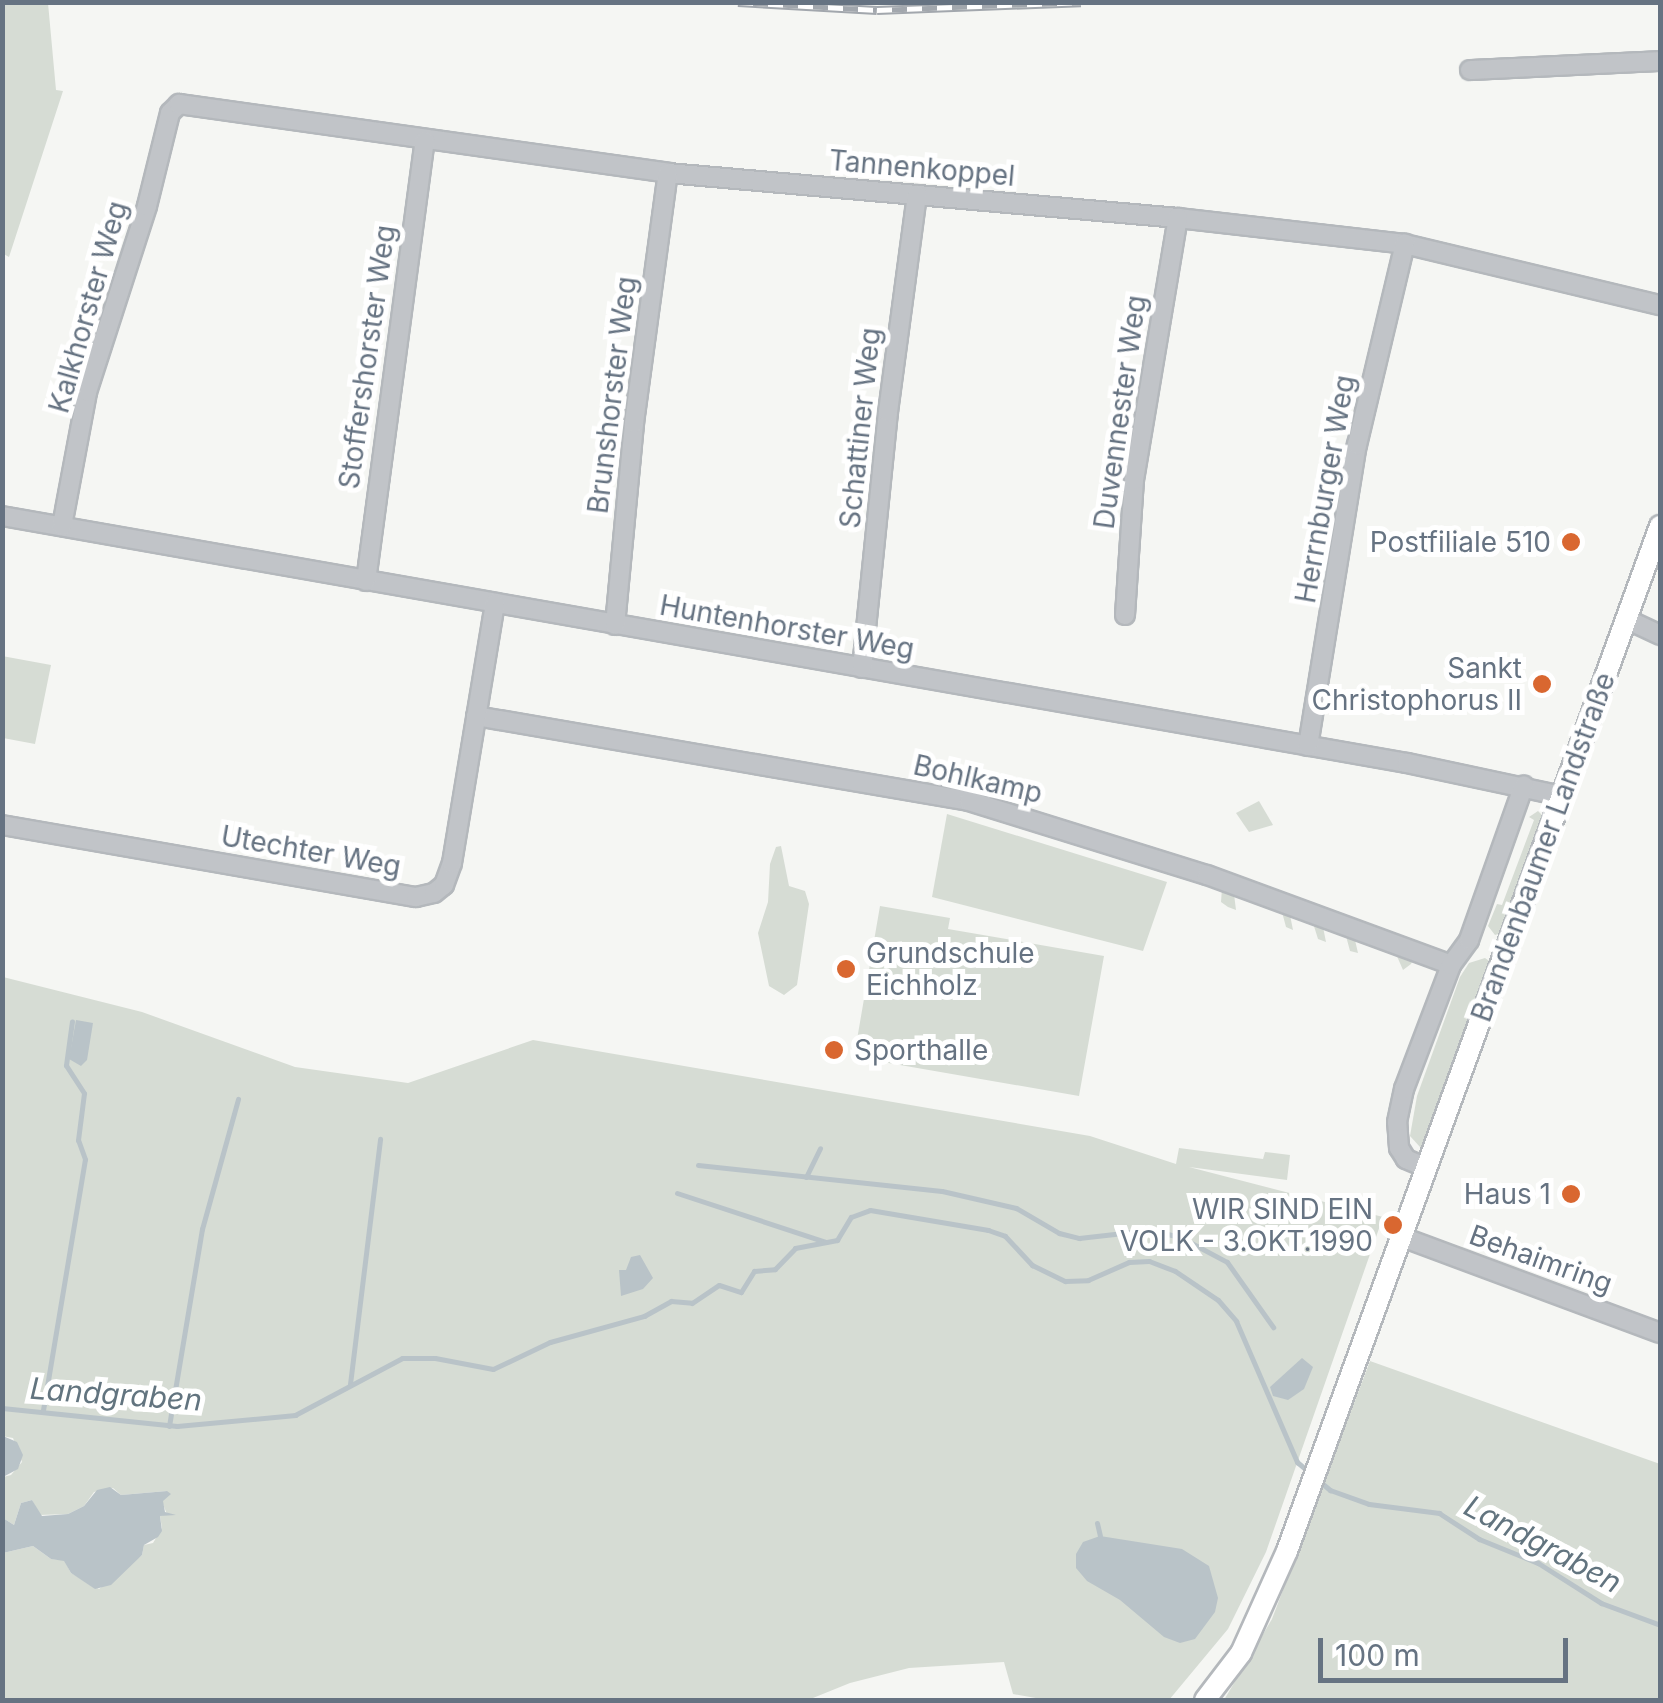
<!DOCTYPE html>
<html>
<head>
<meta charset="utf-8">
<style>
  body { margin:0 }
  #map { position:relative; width:1663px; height:1703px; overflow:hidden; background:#f5f6f3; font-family:Inter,sans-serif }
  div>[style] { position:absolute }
  .green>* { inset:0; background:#d6dcd4 }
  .water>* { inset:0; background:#b9c3c8 }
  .stream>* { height:5px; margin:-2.5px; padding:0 2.5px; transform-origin:2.5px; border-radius:2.5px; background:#b9c3c8 }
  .roads { filter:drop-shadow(2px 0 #b4b8bc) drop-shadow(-2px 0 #b4b8bc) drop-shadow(0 2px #b4b8bc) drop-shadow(0 -2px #b4b8bc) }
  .minor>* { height:18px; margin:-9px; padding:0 9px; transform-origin:9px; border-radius:9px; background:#c1c4c8 }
  .major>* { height:20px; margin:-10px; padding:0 10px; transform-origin:10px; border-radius:10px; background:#fff }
  .rail>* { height:9px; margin-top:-4.5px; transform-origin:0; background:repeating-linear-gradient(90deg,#fff 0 15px,#a2a7ad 0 30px); box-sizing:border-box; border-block:2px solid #a2a7ad }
  .dots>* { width:28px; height:28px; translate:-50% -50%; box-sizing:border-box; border:5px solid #fff; border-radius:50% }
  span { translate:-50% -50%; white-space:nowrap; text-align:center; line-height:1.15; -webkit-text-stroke:10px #fff; paint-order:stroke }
  .street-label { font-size:28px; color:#667382 }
  .poi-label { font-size:28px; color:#667382 }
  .right { translate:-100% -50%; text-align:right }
  .left { translate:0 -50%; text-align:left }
  .water-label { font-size:30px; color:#62747f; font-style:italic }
  .frame { position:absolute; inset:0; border:5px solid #667382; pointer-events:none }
  .scale { position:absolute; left:1318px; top:1638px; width:250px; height:45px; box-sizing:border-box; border:5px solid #667382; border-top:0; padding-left:12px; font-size:30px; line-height:35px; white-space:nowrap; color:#667382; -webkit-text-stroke:8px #fff; paint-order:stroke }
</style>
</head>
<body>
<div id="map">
  <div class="green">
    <i style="clip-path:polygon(3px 2px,48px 3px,56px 90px,63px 91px,9px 257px,2px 253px)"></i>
    <i style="clip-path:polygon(2px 656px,51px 665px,35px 744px,3px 738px)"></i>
    <i style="clip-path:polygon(1259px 801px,1273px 825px,1249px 832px,1236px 813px)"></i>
    <i style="clip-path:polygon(1538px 811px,1545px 818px,1502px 933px,1495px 935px,1488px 926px,1497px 904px,1502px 905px,1534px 820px,1529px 817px)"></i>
    <i style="clip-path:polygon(947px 814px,1167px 882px,1143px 951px,932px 897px)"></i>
    <i style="clip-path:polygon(781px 846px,789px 886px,805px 891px,809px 904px,797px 985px,784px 995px,769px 986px,758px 933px,768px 902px,770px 864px,776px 847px)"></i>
    <i style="clip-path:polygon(1222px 888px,1413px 960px,1411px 964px,1403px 970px,1396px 954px,1355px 940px,1358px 953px,1350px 951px,1346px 936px,1323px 927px,1326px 942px,1318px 939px,1313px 923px,1290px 915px,1293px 930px,1286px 927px,1282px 912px,1234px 894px,1236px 910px,1228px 907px,1221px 902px)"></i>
    <i style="clip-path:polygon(880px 906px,950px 918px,948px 929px,1104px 956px,1079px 1096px,854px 1057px)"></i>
    <i style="clip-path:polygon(1485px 958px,1492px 963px,1427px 1147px,1420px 1147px,1410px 1136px,1417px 1096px,1460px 977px,1469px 963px)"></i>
    <i style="clip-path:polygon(3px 977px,142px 1012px,295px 1067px,408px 1083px,533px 1040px,1090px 1136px,1176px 1164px,1179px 1148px,1263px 1159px,1265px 1152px,1290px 1155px,1287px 1180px,1189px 1167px,1383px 1217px,1266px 1552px,1228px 1629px,1169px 1700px,1047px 1700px,1013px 1694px,1004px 1662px,909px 1668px,850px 1683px,808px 1700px,3px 1700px,3px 1553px,33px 1546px,51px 1559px,64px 1560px,71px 1573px,99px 1589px,142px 1555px,144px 1545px,153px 1543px,162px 1528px,160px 1516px,167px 1514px,162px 1502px,167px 1491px,121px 1495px,113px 1488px,94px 1492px,84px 1506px,68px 1514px,39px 1515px,32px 1500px,21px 1503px,14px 1525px,3px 1518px,3px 1477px,11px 1475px,22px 1462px,13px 1438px,2px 1436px)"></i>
    <i style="clip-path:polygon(1370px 1361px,1660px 1464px,1660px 1700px,1224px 1700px,1272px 1619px)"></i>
  </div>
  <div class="water">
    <i style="clip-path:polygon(76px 1020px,93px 1023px,87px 1060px,81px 1066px,69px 1059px)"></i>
    <i style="clip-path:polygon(640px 1255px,653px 1278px,643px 1289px,621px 1296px,619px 1270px,626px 1270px,631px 1257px)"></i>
    <i style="clip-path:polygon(1302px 1358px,1313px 1367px,1304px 1389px,1288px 1400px,1273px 1396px,1270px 1387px)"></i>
    <i style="clip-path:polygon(3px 1436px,17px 1442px,23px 1455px,18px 1469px,3px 1477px)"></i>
    <i style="clip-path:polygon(110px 1487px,121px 1495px,167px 1491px,171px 1494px,163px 1501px,165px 1512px,176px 1515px,160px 1516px,162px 1531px,158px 1537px,144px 1545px,142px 1555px,111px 1585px,95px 1589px,71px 1573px,64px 1561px,51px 1559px,33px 1546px,3px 1553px,3px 1518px,14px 1525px,21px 1503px,32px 1500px,42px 1516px,68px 1514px,84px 1506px,97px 1490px)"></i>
    <i style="clip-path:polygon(1100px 1536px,1182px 1549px,1209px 1566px,1218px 1598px,1215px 1612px,1195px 1639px,1180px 1643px,1164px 1637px,1120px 1600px,1087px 1581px,1076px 1568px,1076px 1554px,1083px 1542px)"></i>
  </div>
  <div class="stream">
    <i style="left:698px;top:1165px;width:245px;rotate:6.1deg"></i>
    <i style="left:942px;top:1191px;width:76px;rotate:12.9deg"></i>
    <i style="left:1016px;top:1208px;width:50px;rotate:30.2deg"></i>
    <i style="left:1059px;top:1233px;width:21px;rotate:14deg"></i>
    <i style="left:1079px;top:1238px;width:71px;rotate:-6.4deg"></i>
    <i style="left:1150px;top:1230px;width:31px;rotate:13deg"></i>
    <i style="left:1180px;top:1237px;width:53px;rotate:28deg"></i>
    <i style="left:1227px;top:1262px;width:80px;rotate:54.7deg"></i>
    <i style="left:806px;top:1177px;width:32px;rotate:-64deg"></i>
    <i style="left:677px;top:1193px;width:157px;rotate:18.2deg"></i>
    <i style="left:350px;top:1384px;width:247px;rotate:-83deg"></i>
    <i style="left:2px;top:1408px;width:176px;rotate:5.9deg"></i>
    <i style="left:177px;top:1426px;width:119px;rotate:-5.3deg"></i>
    <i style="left:295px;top:1415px;width:121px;rotate:-28deg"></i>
    <i style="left:402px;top:1358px;width:33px"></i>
    <i style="left:435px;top:1358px;width:59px;rotate:10.7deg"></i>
    <i style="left:493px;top:1369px;width:63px;rotate:-25.3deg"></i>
    <i style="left:550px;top:1342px;width:98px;rotate:-15.5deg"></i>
    <i style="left:644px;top:1316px;width:31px;rotate:-29deg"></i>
    <i style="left:671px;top:1301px;width:21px;rotate:5deg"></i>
    <i style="left:692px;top:1303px;width:32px;rotate:-34deg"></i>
    <i style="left:719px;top:1285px;width:23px;rotate:18deg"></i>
    <i style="left:741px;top:1292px;width:25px;rotate:-58deg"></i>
    <i style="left:754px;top:1271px;width:21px;rotate:-5deg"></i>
    <i style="left:775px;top:1269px;width:29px;rotate:-46deg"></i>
    <i style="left:795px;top:1248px;width:43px;rotate:-10.8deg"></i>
    <i style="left:837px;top:1240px;width:27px;rotate:-59deg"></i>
    <i style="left:851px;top:1217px;width:20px;rotate:-20deg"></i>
    <i style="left:870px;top:1210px;width:120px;rotate:9.6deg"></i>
    <i style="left:988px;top:1230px;width:18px;rotate:19deg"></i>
    <i style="left:1005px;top:1236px;width:40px;rotate:47deg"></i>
    <i style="left:1032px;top:1265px;width:37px;rotate:26deg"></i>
    <i style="left:1065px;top:1281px;width:23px;rotate:-2deg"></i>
    <i style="left:1088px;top:1280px;width:45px;rotate:-23.7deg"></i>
    <i style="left:1129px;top:1262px;width:20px;rotate:-3deg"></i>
    <i style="left:1149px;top:1261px;width:28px;rotate:21deg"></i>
    <i style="left:1175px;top:1271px;width:52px;rotate:34deg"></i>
    <i style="left:1218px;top:1300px;width:28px;rotate:49deg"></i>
    <i style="left:1236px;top:1321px;width:154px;rotate:66.6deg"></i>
    <i style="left:1297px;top:1462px;width:17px;rotate:40deg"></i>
    <i style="left:43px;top:1410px;width:254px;rotate:-80.5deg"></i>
    <i style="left:85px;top:1159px;width:20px;rotate:-110deg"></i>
    <i style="left:78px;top:1140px;width:47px;rotate:-82.7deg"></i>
    <i style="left:84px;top:1093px;width:33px;rotate:-123deg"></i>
    <i style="left:66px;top:1065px;width:44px;rotate:-82.2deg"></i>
    <i style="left:169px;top:1426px;width:200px;rotate:-80.5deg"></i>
    <i style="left:202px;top:1229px;width:135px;rotate:-74.5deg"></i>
    <i style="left:1318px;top:1480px;width:16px;rotate:40deg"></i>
    <i style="left:1330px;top:1490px;width:41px;rotate:19.7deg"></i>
    <i style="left:1369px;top:1504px;width:71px;rotate:7.3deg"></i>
    <i style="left:1439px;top:1513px;width:48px;rotate:33deg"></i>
    <i style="left:1479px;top:1539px;width:64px;rotate:22.1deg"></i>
    <i style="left:1538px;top:1563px;width:75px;rotate:32.4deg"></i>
    <i style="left:1601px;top:1603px;width:63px;rotate:20.4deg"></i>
    <i style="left:1097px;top:1523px;width:13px;rotate:77deg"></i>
  </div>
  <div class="roads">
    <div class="minor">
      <i style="left:1470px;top:70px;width:190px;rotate:-2.7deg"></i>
      <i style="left:2px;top:516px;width:1427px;rotate:9.97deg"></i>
      <i style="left:1407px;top:763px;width:158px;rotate:12deg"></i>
      <i style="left:62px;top:526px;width:136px;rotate:-79.4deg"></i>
      <i style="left:87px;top:392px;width:195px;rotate:-72.1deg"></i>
      <i style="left:147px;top:206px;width:96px;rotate:-76.1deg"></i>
      <i style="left:170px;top:113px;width:13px;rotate:-45deg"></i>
      <i style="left:179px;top:104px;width:494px;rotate:8deg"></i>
      <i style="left:668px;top:173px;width:512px;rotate:5.04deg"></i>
      <i style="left:1178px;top:218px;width:228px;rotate:6.5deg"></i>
      <i style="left:1405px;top:244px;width:262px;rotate:13.5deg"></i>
      <i style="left:366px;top:581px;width:444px;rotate:-82.4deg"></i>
      <i style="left:1125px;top:615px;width:135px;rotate:-86.2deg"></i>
      <i style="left:1134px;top:480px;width:266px;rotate:-80.5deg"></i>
      <i style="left:1626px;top:619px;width:38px;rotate:25deg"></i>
      <i style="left:615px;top:625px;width:203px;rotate:-84.6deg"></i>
      <i style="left:634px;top:423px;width:252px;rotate:-82.3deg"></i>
      <i style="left:862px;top:668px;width:257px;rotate:-84.2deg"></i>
      <i style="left:888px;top:412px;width:219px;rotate:-82.4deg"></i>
      <i style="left:476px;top:716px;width:500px;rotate:9.78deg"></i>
      <i style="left:969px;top:801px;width:249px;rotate:17.3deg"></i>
      <i style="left:1207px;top:875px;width:260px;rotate:20.2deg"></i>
      <i style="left:1308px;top:746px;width:305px;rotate:-80.8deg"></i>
      <i style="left:1357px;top:445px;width:207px;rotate:-76.6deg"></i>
      <i style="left:2px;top:825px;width:420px;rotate:9.9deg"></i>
      <i style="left:416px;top:897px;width:18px;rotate:-13deg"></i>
      <i style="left:434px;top:893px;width:13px;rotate:-39deg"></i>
      <i style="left:444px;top:885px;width:23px;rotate:-70deg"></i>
      <i style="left:452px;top:863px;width:263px;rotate:-80.6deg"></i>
      <i style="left:1427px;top:1168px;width:23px;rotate:-157deg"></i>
      <i style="left:1406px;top:1159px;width:13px;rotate:-122deg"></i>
      <i style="left:1399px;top:1148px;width:26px;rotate:-94deg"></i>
      <i style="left:1397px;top:1122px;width:34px;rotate:-78deg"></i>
      <i style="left:1404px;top:1089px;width:133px;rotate:-69.2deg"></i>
      <i style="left:1451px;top:965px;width:31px;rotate:-54deg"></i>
      <i style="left:1469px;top:940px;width:164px;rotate:-70.5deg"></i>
      <i style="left:1402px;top:1237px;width:275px;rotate:20.4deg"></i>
    </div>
    <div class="major">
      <i style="left:1205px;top:1700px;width:59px;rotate:-52.5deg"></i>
      <i style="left:1241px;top:1653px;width:112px;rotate:-65.7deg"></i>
      <i style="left:1287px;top:1551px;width:1091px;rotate:-70deg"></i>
    </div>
  </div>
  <div class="rail">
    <i style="left:738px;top:2px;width:139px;rotate:3.3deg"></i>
    <i style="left:877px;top:10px;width:204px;rotate:-2.2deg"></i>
  </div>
  <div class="dots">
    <i style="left:1571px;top:542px;background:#d96730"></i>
    <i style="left:1542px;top:684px;background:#d96730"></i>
    <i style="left:846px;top:969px;background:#d96730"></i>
    <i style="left:834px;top:1050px;background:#d96730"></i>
    <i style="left:1571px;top:1194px;background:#d96730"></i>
    <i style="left:1393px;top:1225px;background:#d96730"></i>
  </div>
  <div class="street-label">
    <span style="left:922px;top:168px;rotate:5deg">Tannenkoppel</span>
    <span style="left:88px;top:307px;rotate:-74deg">Kalkhorster Weg</span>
    <span style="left:367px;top:357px;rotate:-82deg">Stoffershorster Weg</span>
    <span style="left:612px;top:395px;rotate:-83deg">Brunshorster Weg</span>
    <span style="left:1120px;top:412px;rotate:-82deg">Duvennester Weg</span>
    <span style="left:860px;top:428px;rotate:-84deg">Schattiner Weg</span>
    <span style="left:1325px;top:489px;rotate:-80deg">Herrnburger Weg</span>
    <span style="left:787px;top:627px;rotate:10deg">Huntenhorster Weg</span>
    <span style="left:978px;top:779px;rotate:13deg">Bohlkamp</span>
    <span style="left:1543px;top:847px;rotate:-70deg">Brandenbaumer Landstraße</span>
    <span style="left:311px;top:851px;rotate:10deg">Utechter Weg</span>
    <span style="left:1541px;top:1259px;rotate:20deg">Behaimring</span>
  </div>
  <div class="poi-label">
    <span class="right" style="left:1551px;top:542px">Postfiliale 510</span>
    <span class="right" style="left:1522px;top:684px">Sankt<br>Christophorus II</span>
    <span class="left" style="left:866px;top:969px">Grundschule<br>Eichholz</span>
    <span class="left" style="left:854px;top:1050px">Sporthalle</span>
    <span class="right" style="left:1551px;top:1194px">Haus 1</span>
    <span class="right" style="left:1373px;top:1225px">WIR SIND EIN<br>VOLK - 3.OKT.1990</span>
  </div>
  <div class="water-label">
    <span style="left:116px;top:1394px;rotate:4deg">Landgraben</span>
    <span style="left:1543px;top:1544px;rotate:28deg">Landgraben</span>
  </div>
  <div class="frame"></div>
  <div class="scale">100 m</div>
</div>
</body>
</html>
